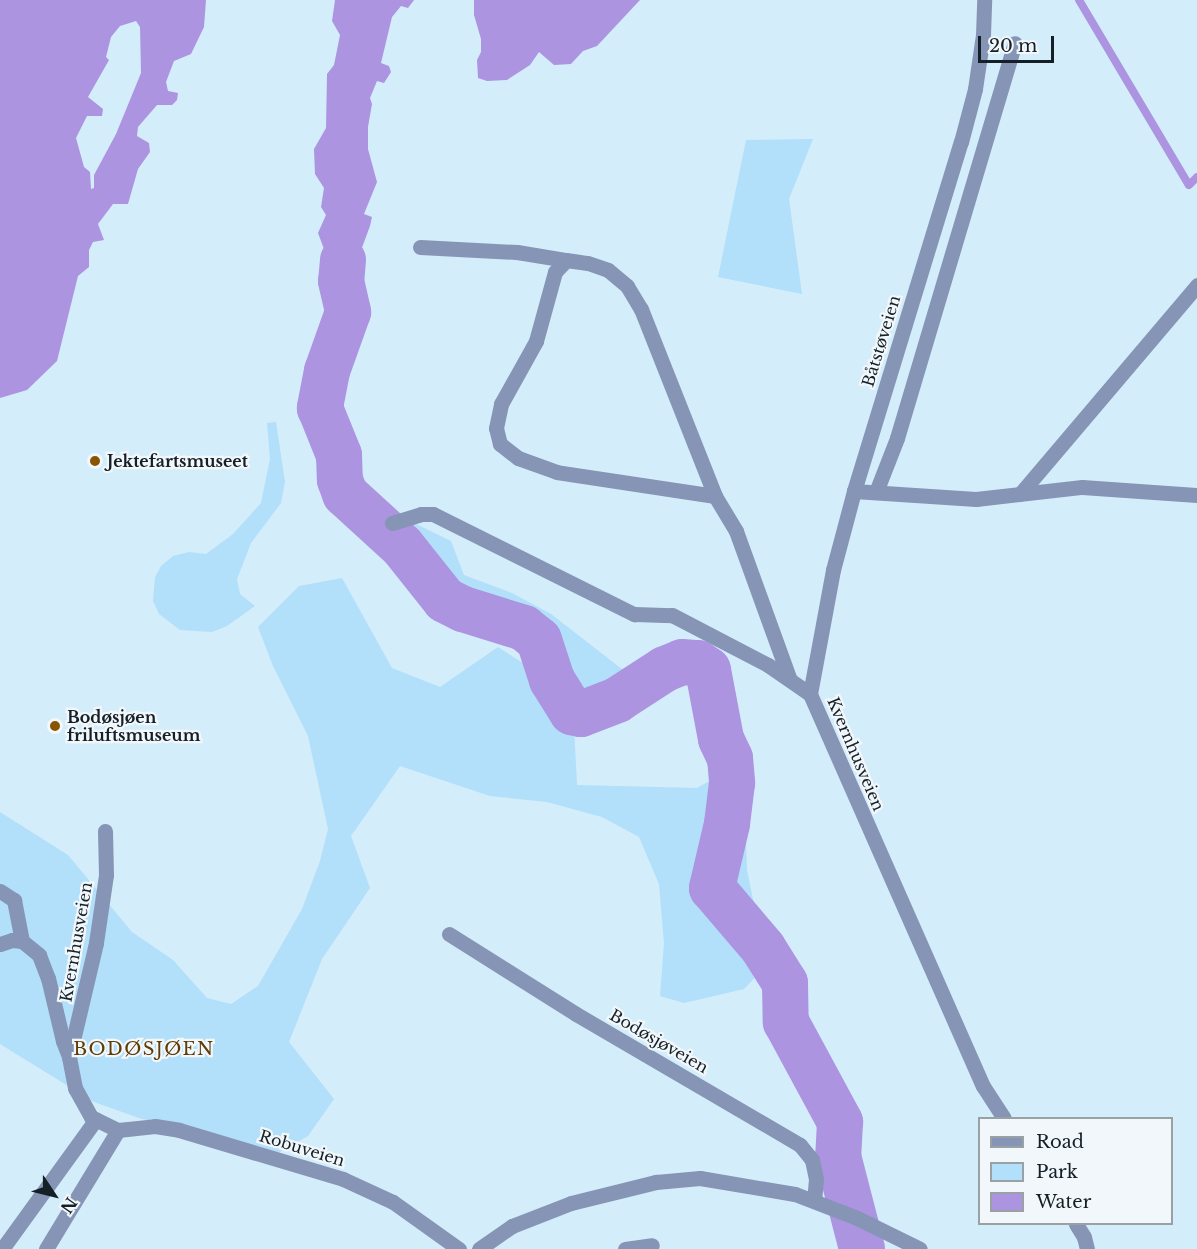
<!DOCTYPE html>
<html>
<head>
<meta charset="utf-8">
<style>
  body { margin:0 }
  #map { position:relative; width:1197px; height:1249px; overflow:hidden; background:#d4edfb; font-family:"Libre Baskerville",serif }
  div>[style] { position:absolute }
  .green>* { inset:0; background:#b2dff9 }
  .water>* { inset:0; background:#ac94e1 }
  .stream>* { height:8px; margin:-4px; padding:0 4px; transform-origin:4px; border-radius:4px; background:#ac94e1 }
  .river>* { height:46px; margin:-23px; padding:0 23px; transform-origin:23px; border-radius:23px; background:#ac94e1 }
  .minor>* { height:15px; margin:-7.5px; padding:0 7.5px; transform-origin:7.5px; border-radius:7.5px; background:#8695b5 }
  .dots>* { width:16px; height:16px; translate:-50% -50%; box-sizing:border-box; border:3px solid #f1f7fa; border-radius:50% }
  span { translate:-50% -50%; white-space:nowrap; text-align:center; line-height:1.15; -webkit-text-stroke:4.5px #f1f7fa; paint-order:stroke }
  .street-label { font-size:16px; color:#141f26 }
  .poi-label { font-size:16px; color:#141f26; font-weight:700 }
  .left { translate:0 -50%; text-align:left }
  .neighbourhood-label { font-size:18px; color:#5f3b06; letter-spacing:1.5px }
  .legend { position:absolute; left:978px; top:1117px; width:195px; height:108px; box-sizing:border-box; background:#f1f7fa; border:2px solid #99a1a5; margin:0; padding:8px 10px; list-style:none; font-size:18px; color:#141f26 }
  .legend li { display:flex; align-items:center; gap:12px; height:30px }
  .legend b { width:30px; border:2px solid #99a1a5 }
  .north { position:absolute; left:24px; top:1165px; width:60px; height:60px; -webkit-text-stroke:4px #f1f7fa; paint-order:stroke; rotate:125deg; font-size:16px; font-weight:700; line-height:24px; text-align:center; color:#141f26 }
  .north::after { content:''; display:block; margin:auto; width:21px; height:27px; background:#141f26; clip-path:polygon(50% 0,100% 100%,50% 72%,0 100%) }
  .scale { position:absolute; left:978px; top:36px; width:76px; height:27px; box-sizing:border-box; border:3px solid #141f26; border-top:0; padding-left:8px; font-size:18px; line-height:21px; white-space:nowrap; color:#141f26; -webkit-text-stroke:4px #f1f7fa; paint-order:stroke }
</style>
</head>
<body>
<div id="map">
  <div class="green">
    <i style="clip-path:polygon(813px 139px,789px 199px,802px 294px,718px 277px,746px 140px)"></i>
    <i style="clip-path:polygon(276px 422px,285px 482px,281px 503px,251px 543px,237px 579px,240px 594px,255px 606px,227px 626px,212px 632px,180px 630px,159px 614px,153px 601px,155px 577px,161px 566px,173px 556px,189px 552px,206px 554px,233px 534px,261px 503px,270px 459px,267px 423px)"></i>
    <i style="clip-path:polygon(414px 523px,451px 541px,464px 575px,512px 593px,551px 614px,627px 673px,635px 686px,583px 710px,575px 709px,562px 687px,547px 642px,520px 620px,493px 610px,478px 600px,447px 597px,394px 532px)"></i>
    <i style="clip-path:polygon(342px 578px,392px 668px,440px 687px,498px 647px,523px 663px,545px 707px,574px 726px,577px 785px,697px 788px,748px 759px,745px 812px,747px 870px,763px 948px,763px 969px,744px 989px,684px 1003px,660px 996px,664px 943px,659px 884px,639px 837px,602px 817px,547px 802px,490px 796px,400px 766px,351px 836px,370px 888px,322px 959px,289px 1042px,334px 1099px,308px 1136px,278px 1153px,139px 1118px,94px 1102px,0 1044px,0 812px,68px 855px,132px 932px,173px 960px,207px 998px,231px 1004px,258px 986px,302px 909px,320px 861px,328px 829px,308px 736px,273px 666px,258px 627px,299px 586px)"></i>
  </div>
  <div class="water">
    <i style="clip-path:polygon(evenodd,0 0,206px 0,204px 27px,191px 54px,174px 61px,166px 82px,168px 91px,178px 93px,177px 100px,172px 105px,157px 105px,138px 127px,137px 136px,149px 143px,150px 152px,138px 169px,128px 204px,113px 204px,98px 224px,104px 240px,93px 242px,89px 250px,89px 267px,78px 276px,57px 361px,27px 390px,0 398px,0 0,136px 21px,140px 27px,141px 73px,116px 134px,94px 175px,94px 188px,91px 189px,90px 172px,84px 167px,76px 138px,87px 116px,102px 116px,103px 109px,88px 97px,109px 60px,106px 57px,111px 37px,120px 26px,136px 21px)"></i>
    <i style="clip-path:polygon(335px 0,414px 0,408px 8px,401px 6px,392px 17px,381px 63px,389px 66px,391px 72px,384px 83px,377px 81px,370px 98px,372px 104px,368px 127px,368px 149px,377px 182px,364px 214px,372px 217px,370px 226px,360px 253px,349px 260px,336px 260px,327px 257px,318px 233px,326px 215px,321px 207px,324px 188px,315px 174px,314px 149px,326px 128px,327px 74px,334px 65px,340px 35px,332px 21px)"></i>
    <i style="clip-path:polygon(474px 0,640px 0,597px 46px,583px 51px,571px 64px,554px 65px,539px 52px,530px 65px,507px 80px,487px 81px,478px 78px,477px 60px,481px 52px,481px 39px,474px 15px)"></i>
  </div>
  <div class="stream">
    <i style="left:1079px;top:0;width:215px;rotate:59.3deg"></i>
    <i style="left:1189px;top:185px;width:11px;rotate:-45deg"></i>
  </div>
  <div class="river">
    <i style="left:343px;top:260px;width:21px;rotate:95deg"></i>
    <i style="left:341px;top:281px;width:32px;rotate:77deg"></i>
    <i style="left:348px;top:312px;width:63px;rotate:109.6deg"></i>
    <i style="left:327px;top:371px;width:38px;rotate:101deg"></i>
    <i style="left:320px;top:408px;width:51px;rotate:68deg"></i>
    <i style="left:339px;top:455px;width:25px;rotate:88deg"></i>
    <i style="left:340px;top:480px;width:15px;rotate:70deg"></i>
    <i style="left:345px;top:494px;width:77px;rotate:42.4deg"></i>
    <i style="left:402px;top:546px;width:69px;rotate:51.5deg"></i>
    <i style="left:445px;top:600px;width:20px;rotate:27deg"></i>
    <i style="left:463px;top:609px;width:64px;rotate:17.3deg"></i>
    <i style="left:524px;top:628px;width:19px;rotate:39deg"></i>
    <i style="left:539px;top:640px;width:42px;rotate:72deg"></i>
    <i style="left:552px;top:680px;width:38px;rotate:58deg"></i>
    <i style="left:572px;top:712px;width:9px;rotate:13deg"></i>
    <i style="left:581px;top:714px;width:39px;rotate:-21deg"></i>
    <i style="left:617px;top:700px;width:57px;rotate:-32.9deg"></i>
    <i style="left:665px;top:669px;width:18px;rotate:-22deg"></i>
    <i style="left:682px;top:662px;width:16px;rotate:4deg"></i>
    <i style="left:698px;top:663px;width:12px;rotate:35deg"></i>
    <i style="left:708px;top:670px;width:70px;rotate:79.3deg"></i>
    <i style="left:721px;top:739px;width:21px;rotate:65deg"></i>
    <i style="left:730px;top:758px;width:25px;rotate:85deg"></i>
    <i style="left:732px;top:783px;width:41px;rotate:97deg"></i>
    <i style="left:727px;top:824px;width:66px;rotate:103.2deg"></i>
    <i style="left:712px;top:888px;width:79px;rotate:49.6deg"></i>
    <i style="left:763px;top:948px;width:41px;rotate:57.8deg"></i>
    <i style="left:785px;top:983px;width:39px;rotate:89deg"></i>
    <i style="left:786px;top:1022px;width:114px;rotate:61.6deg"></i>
    <i style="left:840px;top:1122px;width:34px;rotate:93deg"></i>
    <i style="left:838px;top:1156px;width:96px;rotate:75.5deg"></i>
  </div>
  <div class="minor">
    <i style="left:420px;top:247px;width:97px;rotate:3deg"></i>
    <i style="left:517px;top:252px;width:50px;rotate:9.3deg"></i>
    <i style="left:854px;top:491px;width:122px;rotate:3.8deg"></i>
    <i style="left:976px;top:499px;width:107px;rotate:-6.5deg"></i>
    <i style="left:1082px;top:487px;width:115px;rotate:4deg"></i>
    <i style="left:876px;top:492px;width:58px;rotate:-68.7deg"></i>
    <i style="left:897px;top:438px;width:412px;rotate:-73.4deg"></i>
    <i style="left:1020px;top:494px;width:274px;rotate:-49.7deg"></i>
    <i style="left:715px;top:496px;width:160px;rotate:-171.4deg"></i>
    <i style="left:557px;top:472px;width:41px;rotate:-160.3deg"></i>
    <i style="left:518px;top:458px;width:23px;rotate:-142deg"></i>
    <i style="left:500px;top:444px;width:16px;rotate:-104deg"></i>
    <i style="left:496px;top:428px;width:25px;rotate:-78deg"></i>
    <i style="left:501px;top:404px;width:72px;rotate:-60.9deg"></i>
    <i style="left:536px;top:341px;width:72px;rotate:-74.6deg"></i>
    <i style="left:555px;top:272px;width:16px;rotate:-47deg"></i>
    <i style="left:566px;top:260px;width:22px;rotate:8deg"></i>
    <i style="left:588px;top:263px;width:21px;rotate:19deg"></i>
    <i style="left:608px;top:270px;width:25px;rotate:40deg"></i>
    <i style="left:627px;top:286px;width:27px;rotate:59deg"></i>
    <i style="left:641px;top:309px;width:201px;rotate:68.4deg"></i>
    <i style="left:715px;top:496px;width:41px;rotate:59deg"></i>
    <i style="left:736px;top:531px;width:158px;rotate:70.1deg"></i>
    <i style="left:392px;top:523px;width:30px;rotate:-17deg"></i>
    <i style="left:421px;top:514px;width:12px"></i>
    <i style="left:433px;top:514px;width:225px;rotate:26.5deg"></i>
    <i style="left:634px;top:614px;width:38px;rotate:2deg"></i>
    <i style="left:672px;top:615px;width:108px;rotate:27.5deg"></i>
    <i style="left:768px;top:665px;width:51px;rotate:34.6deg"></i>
    <i style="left:810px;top:694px;width:428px;rotate:66.2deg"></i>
    <i style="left:983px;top:1086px;width:38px;rotate:57deg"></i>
    <i style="left:810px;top:694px;width:126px;rotate:-79.5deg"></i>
    <i style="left:833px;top:570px;width:82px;rotate:-75.1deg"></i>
    <i style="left:854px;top:491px;width:365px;rotate:-73deg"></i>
    <i style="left:961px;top:142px;width:55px;rotate:-75.2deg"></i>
    <i style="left:975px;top:89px;width:55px;rotate:-81.6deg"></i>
    <i style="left:983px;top:35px;width:35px;rotate:-88deg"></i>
    <i style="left:105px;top:831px;width:44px;rotate:88.7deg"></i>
    <i style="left:106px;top:875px;width:69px;rotate:98.4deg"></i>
    <i style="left:96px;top:943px;width:117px;rotate:103.3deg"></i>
    <i style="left:69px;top:1057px;width:32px;rotate:79deg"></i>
    <i style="left:75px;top:1088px;width:33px;rotate:61deg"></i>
    <i style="left:91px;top:1117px;width:30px;rotate:26deg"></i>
    <i style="left:0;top:891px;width:17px;rotate:33deg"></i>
    <i style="left:14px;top:900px;width:42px;rotate:79deg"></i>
    <i style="left:449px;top:934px;width:150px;rotate:32.2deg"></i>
    <i style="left:576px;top:1014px;width:259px;rotate:30.3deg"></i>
    <i style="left:800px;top:1145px;width:19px;rotate:51deg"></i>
    <i style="left:812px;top:1160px;width:19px;rotate:78deg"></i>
    <i style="left:816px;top:1179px;width:22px;rotate:95deg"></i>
    <i style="left:0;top:944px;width:13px;rotate:-18deg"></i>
    <i style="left:12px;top:940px;width:10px;rotate:6deg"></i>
    <i style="left:22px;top:941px;width:22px;rotate:39deg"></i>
    <i style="left:39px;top:955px;width:25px;rotate:69deg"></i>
    <i style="left:48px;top:978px;width:65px;rotate:76.6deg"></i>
    <i style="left:63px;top:1041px;width:17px;rotate:69deg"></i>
    <i style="left:118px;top:1130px;width:37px;rotate:-6deg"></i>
    <i style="left:155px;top:1126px;width:24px;rotate:9deg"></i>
    <i style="left:179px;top:1130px;width:171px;rotate:16.6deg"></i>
    <i style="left:343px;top:1179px;width:55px;rotate:24.7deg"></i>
    <i style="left:393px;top:1202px;width:81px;rotate:35.5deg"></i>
    <i style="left:1076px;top:1224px;width:15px;rotate:58deg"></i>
    <i style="left:1084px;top:1237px;width:12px;rotate:76deg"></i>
    <i style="left:2px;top:1249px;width:160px;rotate:-54.1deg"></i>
    <i style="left:46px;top:1249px;width:139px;rotate:-58.8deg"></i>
    <i style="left:479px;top:1249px;width:40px;rotate:-34.9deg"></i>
    <i style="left:512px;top:1226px;width:63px;rotate:-21.3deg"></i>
    <i style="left:571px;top:1203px;width:88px;rotate:-13.9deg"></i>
    <i style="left:656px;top:1182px;width:44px;rotate:-5.2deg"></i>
    <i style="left:700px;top:1178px;width:96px;rotate:9.6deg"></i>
    <i style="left:795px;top:1194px;width:64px;rotate:21deg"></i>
    <i style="left:855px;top:1217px;width:72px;rotate:26.2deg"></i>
    <i style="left:625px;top:1249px;width:27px;rotate:-8deg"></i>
  </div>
  <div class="dots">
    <i style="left:95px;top:461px;background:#885400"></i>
    <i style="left:55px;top:726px;background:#885400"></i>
  </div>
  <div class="street-label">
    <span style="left:881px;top:341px;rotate:-73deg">Båtstøveien</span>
    <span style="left:856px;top:754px;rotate:67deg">Kvernhusveien</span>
    <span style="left:76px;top:942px;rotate:-80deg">Kvernhusveien</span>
    <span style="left:659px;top:1041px;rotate:30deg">Bodøsjøveien</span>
    <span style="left:302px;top:1148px;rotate:17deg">Robuveien</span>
  </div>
  <div class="poi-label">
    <span class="left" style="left:107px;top:461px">Jektefartsmuseet</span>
    <span class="left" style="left:67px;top:726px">Bodøsjøen<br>friluftsmuseum</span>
  </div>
  <div class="neighbourhood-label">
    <span style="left:144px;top:1049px">BODØSJØEN</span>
  </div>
  <ul class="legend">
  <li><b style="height:8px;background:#8695b5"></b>Road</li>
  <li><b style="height:16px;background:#b2dff9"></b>Park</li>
  <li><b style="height:16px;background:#ac94e1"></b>Water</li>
  </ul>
  <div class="north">N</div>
  <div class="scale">20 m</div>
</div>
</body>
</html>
